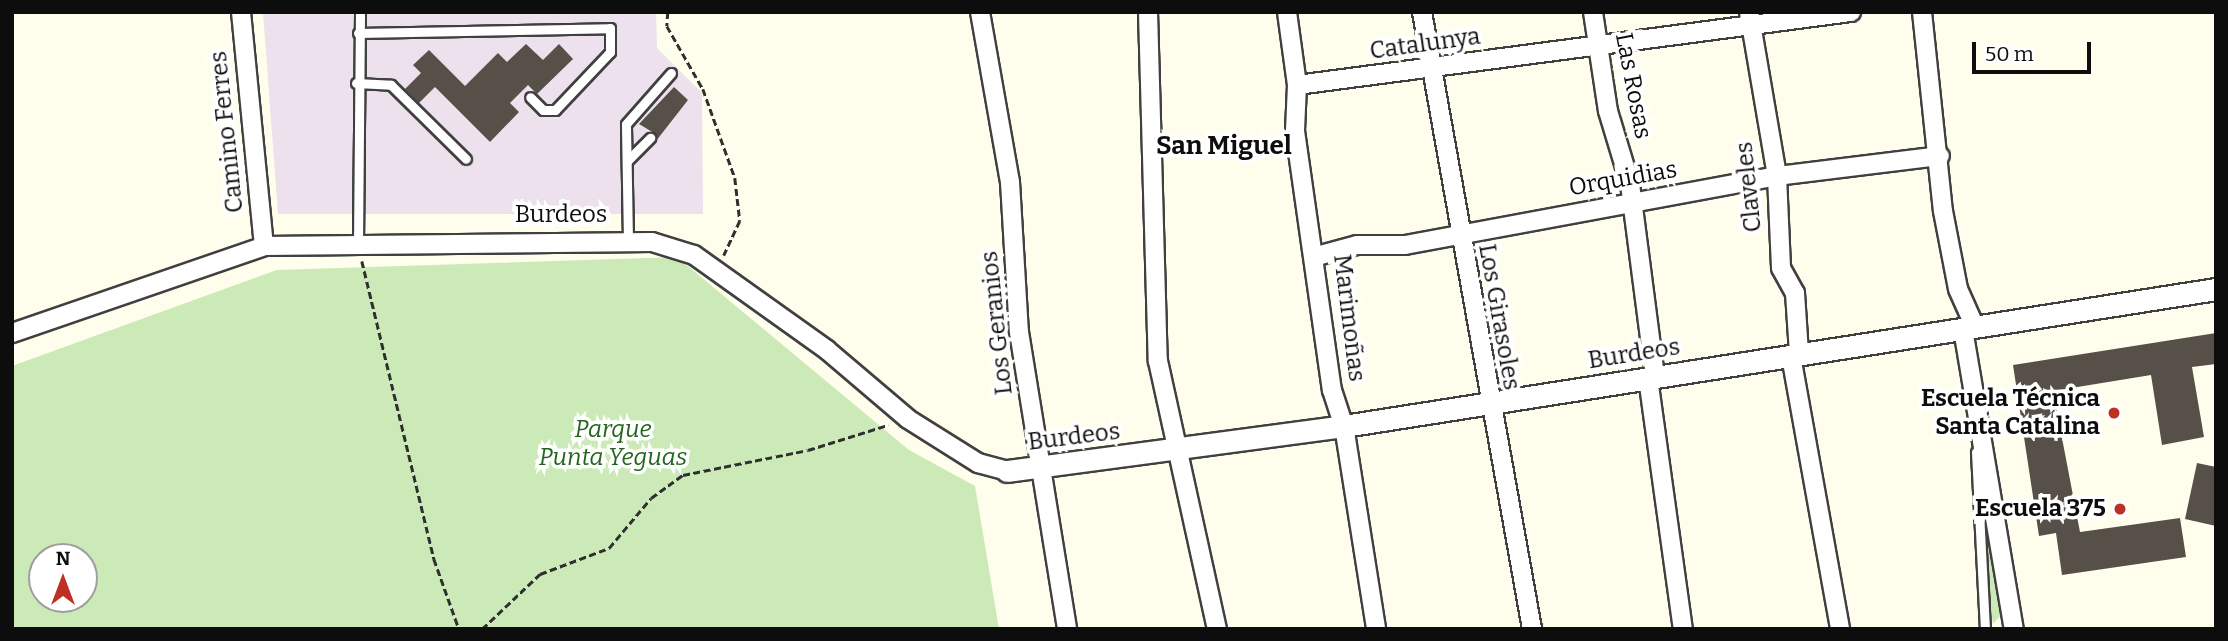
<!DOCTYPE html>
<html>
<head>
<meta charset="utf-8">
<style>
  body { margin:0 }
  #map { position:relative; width:2228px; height:641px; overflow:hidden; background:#fffeed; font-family:Bitter,serif }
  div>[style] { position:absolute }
  .industrial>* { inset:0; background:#ece1ec }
  .green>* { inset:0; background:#cbeab7 }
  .building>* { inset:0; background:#565049 }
  .path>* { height:2.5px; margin-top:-1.25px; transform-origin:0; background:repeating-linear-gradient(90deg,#2f2f2f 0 7px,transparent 0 10.5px) }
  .roads { filter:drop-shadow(2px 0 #404040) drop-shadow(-2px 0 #404040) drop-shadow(0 2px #404040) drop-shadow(0 -2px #404040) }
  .service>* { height:9px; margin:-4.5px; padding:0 4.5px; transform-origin:4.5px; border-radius:4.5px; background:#fff }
  .minor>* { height:18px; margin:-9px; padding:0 9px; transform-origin:9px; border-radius:9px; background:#fff }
  .tertiary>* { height:21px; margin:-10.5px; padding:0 10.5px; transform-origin:10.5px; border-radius:10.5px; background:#fff }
  .dots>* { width:19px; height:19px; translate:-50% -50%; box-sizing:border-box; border:4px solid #fff; border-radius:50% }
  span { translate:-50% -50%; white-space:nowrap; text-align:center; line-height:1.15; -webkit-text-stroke:7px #fff; paint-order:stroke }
  .street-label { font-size:24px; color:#0d0d0d }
  .poi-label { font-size:24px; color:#0d0d0d; font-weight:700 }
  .right { translate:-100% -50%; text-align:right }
  .park-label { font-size:24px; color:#23651d; font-style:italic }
  .neighbourhood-label { font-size:26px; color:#0d0d0d; font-weight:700 }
  .frame { position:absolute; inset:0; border:14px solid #0d0d0d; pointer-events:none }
  .north { position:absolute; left:28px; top:543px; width:70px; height:70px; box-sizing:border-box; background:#fff; border:2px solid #9e9e9e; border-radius:50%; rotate:0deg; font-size:19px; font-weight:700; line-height:28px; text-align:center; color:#0d0d0d }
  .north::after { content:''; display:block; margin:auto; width:24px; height:32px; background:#be3024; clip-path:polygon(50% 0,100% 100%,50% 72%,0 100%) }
  .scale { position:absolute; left:1972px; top:42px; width:119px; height:32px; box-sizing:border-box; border:4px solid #0d0d0d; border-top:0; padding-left:9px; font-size:21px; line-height:24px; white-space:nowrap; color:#0d0d0d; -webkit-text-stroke:5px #fff; paint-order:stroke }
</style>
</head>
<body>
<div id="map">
  <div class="industrial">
    <i style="clip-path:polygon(263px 12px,656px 12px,657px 48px,702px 93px,703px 214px,278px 214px)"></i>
  </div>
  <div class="green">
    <i style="clip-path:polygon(evenodd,677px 257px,909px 450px,975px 486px,999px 629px,12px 629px,12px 366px,277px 270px,677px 257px,42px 557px,84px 557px,84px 599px,42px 599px,42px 557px)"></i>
    <i style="clip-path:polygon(1972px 476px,1980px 478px,2001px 615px,1993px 624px)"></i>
  </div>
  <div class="building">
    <i style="clip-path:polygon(526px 44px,543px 60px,559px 44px,573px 59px,537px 94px,528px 85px,510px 103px,519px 112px,490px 142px,435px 87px,419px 103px,405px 89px,421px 73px,413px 65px,429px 50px,465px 86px,498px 53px,507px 62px)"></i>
    <i style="clip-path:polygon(674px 87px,688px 100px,656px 141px,654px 133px,639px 124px)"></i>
    <i style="clip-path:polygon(2216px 333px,2216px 364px,2192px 367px,2204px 437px,2162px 445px,2151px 375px,2053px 391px,2080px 532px,2180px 518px,2186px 557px,2062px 575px,2056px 533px,2039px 536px,2013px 365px)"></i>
    <i style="clip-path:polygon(2197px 463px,2216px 467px,2216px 526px,2185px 519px)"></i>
  </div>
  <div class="path">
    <i style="left:668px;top:12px;width:14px;rotate:94deg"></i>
    <i style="left:667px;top:26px;width:73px;rotate:60.3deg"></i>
    <i style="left:703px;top:89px;width:95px;rotate:70.2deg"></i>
    <i style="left:735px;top:178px;width:43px;rotate:83.4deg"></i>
    <i style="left:740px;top:221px;width:38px;rotate:115deg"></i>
    <i style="left:362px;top:261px;width:307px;rotate:76.4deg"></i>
    <i style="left:434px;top:559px;width:74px;rotate:70.3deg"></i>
    <i style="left:482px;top:629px;width:80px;rotate:-43.5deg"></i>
    <i style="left:540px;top:574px;width:74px;rotate:-20.6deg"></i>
    <i style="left:609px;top:548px;width:65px;rotate:-50deg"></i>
    <i style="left:651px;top:498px;width:39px;rotate:-36deg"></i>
    <i style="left:683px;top:475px;width:127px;rotate:-11.3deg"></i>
    <i style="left:808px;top:450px;width:84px;rotate:-17.4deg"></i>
  </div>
  <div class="roads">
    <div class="service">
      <i style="left:358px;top:33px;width:252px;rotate:-1.1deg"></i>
      <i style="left:610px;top:28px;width:24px;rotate:90deg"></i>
      <i style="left:610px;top:52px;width:80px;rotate:133.5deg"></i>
      <i style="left:555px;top:110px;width:12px;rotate:180deg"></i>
      <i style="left:543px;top:110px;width:18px;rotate:-135deg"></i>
      <i style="left:356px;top:83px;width:35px;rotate:3deg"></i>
      <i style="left:391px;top:85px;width:105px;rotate:44.6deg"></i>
      <i style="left:627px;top:161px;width:33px;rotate:-45deg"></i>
      <i style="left:628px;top:241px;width:117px;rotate:-91deg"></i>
      <i style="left:626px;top:124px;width:68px;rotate:-48.6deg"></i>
      <i style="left:358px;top:244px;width:232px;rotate:-89.5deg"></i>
      <i style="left:1976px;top:452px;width:177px;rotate:87.1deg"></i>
    </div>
    <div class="minor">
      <i style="left:241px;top:12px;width:235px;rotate:84.4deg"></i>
      <i style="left:980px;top:12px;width:173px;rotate:80deg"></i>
      <i style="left:1010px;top:182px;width:150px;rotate:86.6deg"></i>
      <i style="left:1019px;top:332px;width:301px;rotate:80.8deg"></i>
      <i style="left:1148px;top:12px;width:349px;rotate:88.4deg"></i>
      <i style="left:1158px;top:361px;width:274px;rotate:77.6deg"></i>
      <i style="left:1287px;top:12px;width:74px;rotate:82.2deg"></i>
      <i style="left:1297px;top:85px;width:46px;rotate:92.5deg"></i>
      <i style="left:1295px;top:131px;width:262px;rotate:81.9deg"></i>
      <i style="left:1332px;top:390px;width:38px;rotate:72deg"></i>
      <i style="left:1344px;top:426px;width:206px;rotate:81deg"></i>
      <i style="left:1422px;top:12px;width:627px;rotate:79.89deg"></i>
      <i style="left:1593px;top:12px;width:100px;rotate:81.4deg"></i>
      <i style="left:1608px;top:111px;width:76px;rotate:73.2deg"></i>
      <i style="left:1630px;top:184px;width:195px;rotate:82.6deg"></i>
      <i style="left:1749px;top:12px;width:166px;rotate:80.3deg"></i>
      <i style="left:1777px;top:176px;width:92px;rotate:87.5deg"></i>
      <i style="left:1781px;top:268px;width:29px;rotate:61deg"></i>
      <i style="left:1795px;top:293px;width:61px;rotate:86.2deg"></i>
      <i style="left:1922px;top:12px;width:200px;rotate:84deg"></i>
      <i style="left:1943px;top:211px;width:79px;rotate:79.1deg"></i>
      <i style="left:1958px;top:289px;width:42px;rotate:65.9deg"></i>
      <i style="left:1297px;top:85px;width:559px;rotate:-7.51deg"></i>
      <i style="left:1317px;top:256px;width:41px;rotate:-15.4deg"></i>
      <i style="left:1357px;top:245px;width:48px"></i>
      <i style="left:1405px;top:245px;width:378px;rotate:-10.5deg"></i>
      <i style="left:1777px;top:176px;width:164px;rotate:-7deg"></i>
      <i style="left:1963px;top:329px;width:304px;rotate:80.4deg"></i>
      <i style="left:12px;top:333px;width:267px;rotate:-19deg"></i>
      <i style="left:264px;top:246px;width:388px;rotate:-0.6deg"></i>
      <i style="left:652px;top:242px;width:44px;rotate:17.2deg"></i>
      <i style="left:694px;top:255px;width:163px;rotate:35.5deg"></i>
      <i style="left:827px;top:350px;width:106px;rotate:40.4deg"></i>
      <i style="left:908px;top:419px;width:83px;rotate:32.2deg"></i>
      <i style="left:978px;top:463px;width:30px;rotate:15deg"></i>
      <i style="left:1791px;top:356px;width:277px;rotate:79.8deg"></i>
      <i style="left:1648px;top:378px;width:253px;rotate:82.1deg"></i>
    </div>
    <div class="tertiary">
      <i style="left:1007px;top:471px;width:340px;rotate:-7.6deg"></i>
      <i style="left:1344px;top:426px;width:883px;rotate:-8.93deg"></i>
    </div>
  </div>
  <div class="dots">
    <i style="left:2114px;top:413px;background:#be3024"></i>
    <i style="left:2120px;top:509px;background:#be3024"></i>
  </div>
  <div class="street-label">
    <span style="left:1425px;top:44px;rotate:-8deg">Catalunya</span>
    <span style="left:1633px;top:86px;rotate:79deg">Las Rosas</span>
    <span style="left:227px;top:132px;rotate:-96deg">Camino Ferres</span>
    <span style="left:1623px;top:179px;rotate:-10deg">Orquidias</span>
    <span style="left:1749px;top:187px;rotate:-96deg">Claveles</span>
    <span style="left:561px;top:215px">Burdeos</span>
    <span style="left:1499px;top:317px;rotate:80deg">Los Girasoles</span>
    <span style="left:1349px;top:318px;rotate:83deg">Marimoñas</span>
    <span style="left:997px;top:323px;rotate:-96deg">Los Geranios</span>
    <span style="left:1634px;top:354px;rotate:-9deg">Burdeos</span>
    <span style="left:1074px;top:437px;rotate:-7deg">Burdeos</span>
  </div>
  <div class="poi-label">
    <span class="right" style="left:2100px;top:413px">Escuela Técnica<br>Santa Catalina</span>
    <span class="right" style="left:2106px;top:509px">Escuela 375</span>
  </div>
  <div class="park-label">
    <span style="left:613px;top:444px">Parque<br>Punta Yeguas</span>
  </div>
  <div class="neighbourhood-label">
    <span style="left:1224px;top:146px">San Miguel</span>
  </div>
  <div class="frame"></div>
  <div class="north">N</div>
  <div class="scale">50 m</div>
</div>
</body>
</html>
